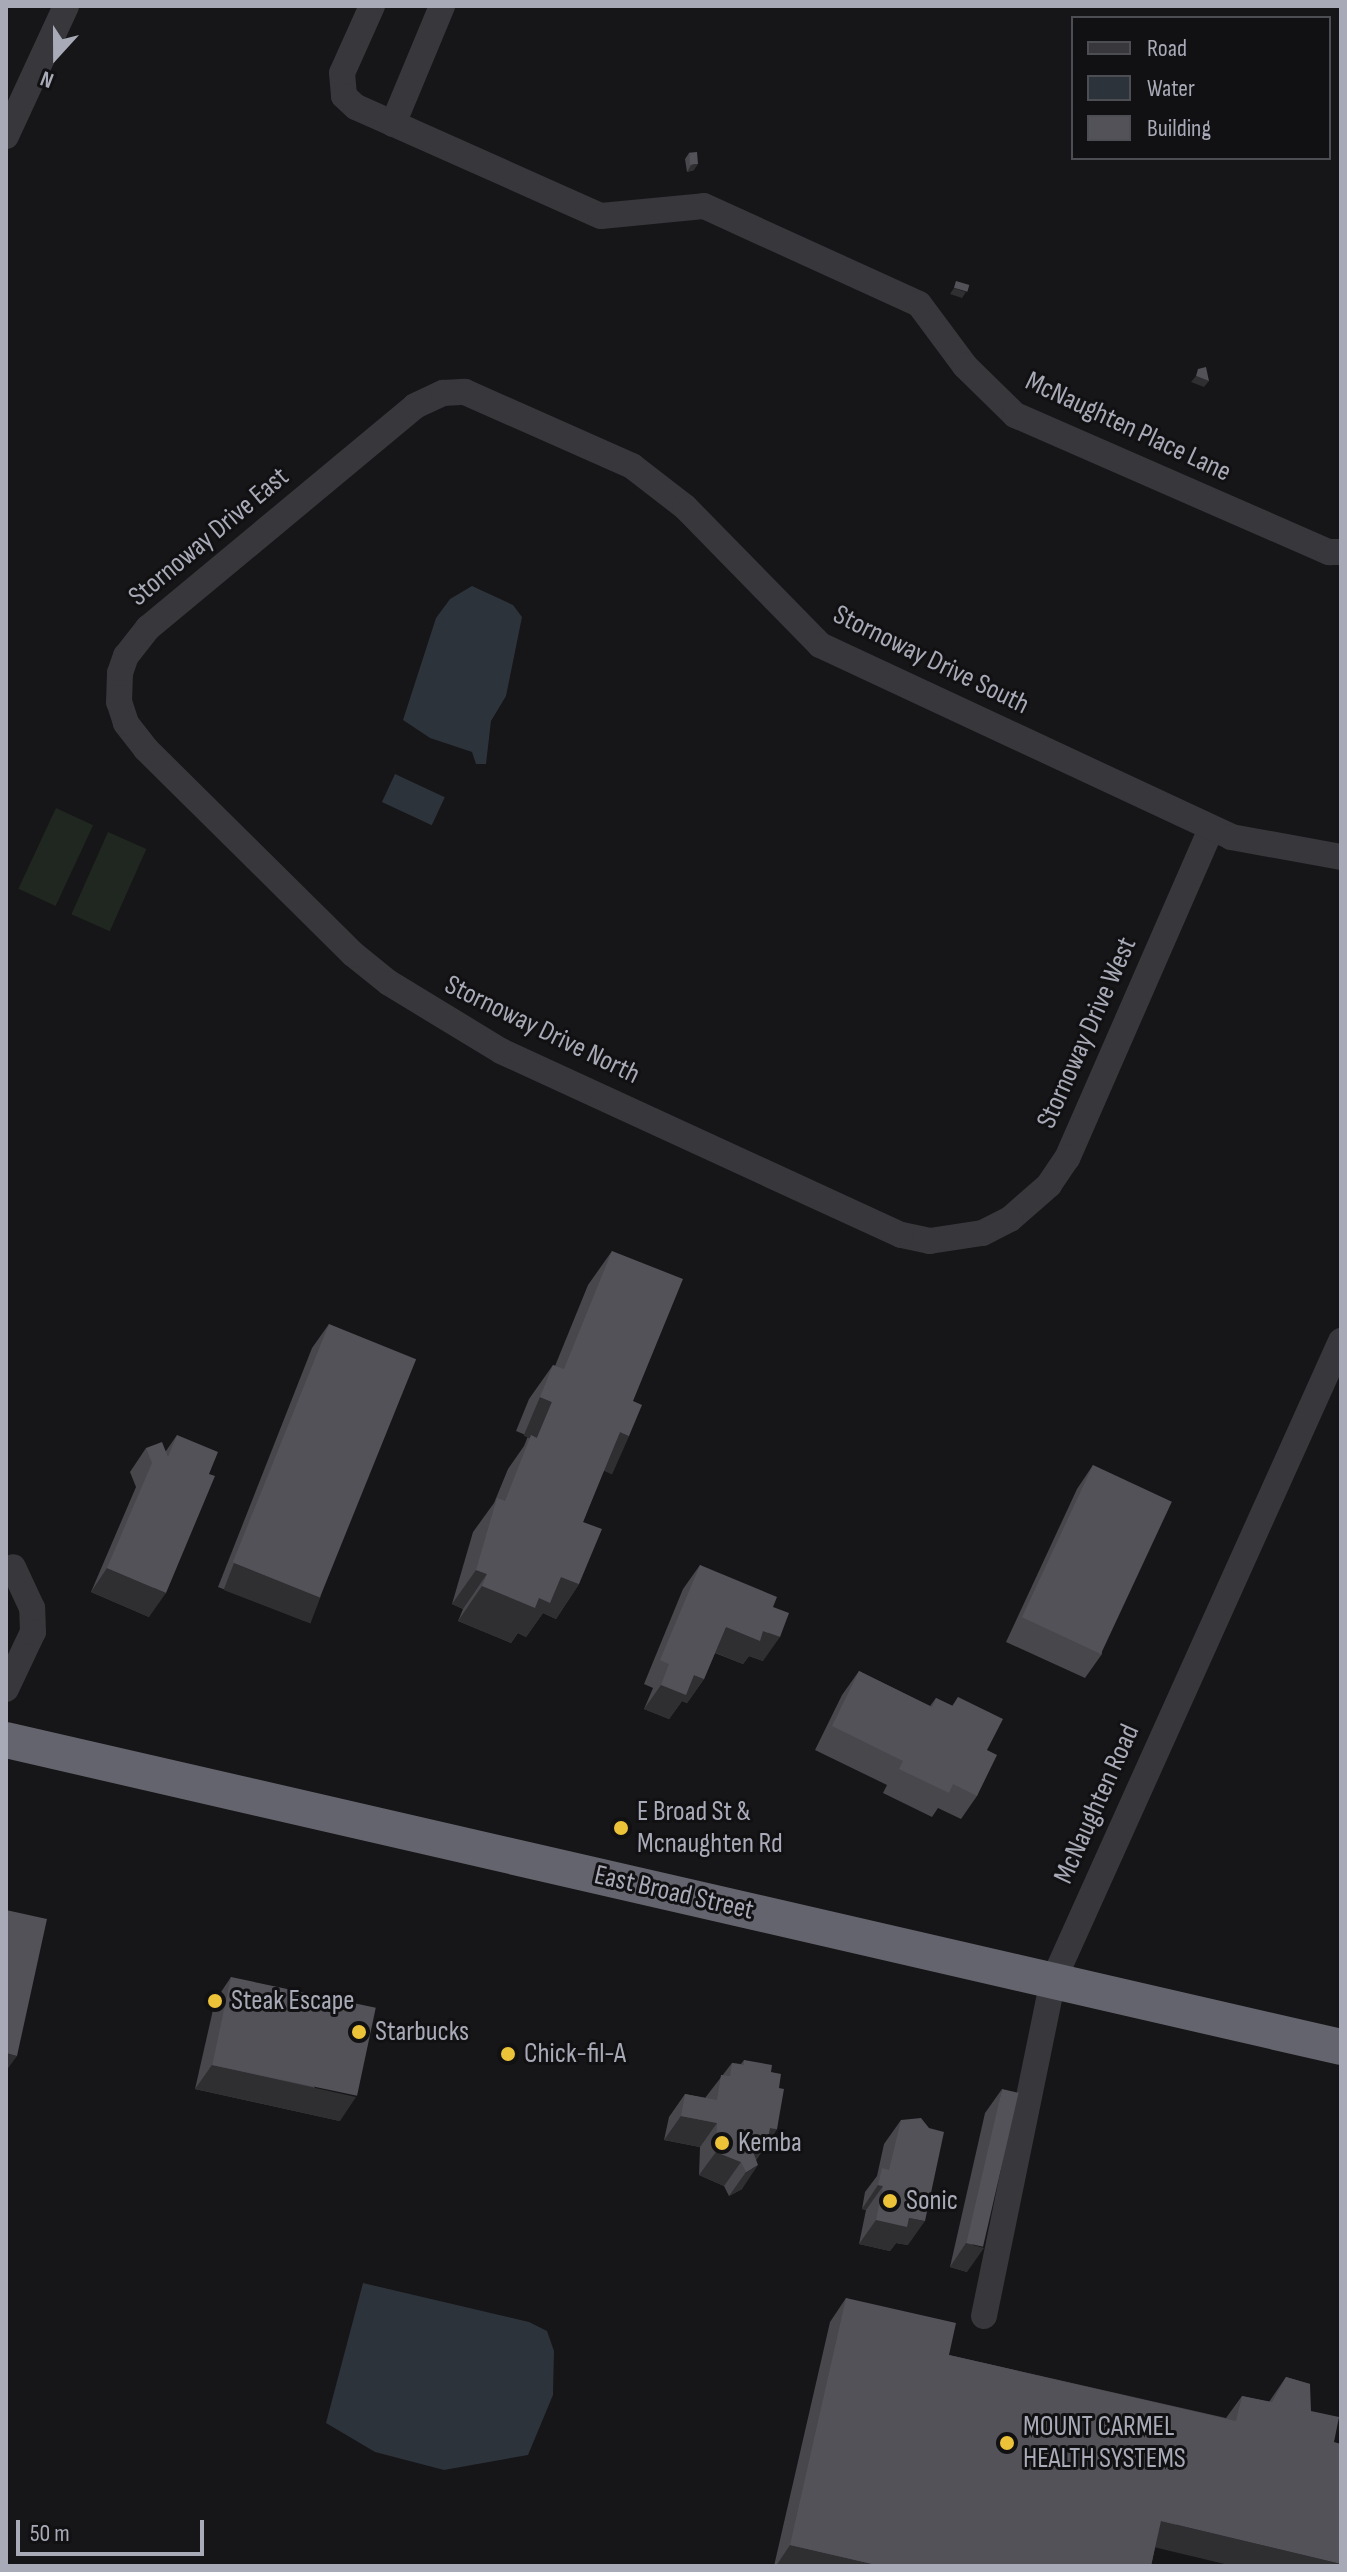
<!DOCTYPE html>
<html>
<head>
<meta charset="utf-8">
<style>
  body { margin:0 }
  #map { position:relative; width:1347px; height:2572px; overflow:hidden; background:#161517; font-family:"Sofia Sans Condensed",sans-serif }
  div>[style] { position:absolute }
  .green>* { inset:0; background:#202721; transform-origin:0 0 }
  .water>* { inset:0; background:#2c333b; transform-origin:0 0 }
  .minor>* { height:26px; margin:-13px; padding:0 13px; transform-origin:13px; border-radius:13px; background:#37373c }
  .highway>* { height:36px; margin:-18px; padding:0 18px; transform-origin:18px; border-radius:18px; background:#63646d }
  .wall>* { inset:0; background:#47474c }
  .shaded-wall>* { inset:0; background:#2f2f32; transform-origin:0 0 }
  .building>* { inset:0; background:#525258; transform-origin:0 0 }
  .dots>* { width:22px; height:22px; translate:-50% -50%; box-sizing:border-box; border:4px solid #111012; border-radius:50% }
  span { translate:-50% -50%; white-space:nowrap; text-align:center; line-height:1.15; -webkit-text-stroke:6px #111012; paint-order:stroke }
  .street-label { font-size:28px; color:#a8abb7 }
  .poi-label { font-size:28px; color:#a8abb7 }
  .left { translate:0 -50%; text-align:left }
  .frame { position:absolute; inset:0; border:8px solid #a8abb7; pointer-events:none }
  .legend { position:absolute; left:1071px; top:16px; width:260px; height:144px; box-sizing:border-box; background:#111012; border:2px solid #4d4e54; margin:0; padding:10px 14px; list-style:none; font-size:24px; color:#a8abb7 }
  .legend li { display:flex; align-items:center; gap:16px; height:40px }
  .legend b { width:40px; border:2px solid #4d4e54 }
  .north { position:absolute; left:16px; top:16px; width:80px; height:80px; -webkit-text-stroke:6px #111012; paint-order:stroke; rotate:201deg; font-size:22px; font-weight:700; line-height:32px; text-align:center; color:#a8abb7 }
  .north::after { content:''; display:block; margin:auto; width:28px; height:36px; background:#a8abb7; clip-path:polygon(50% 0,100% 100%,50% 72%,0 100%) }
  .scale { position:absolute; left:16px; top:2520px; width:188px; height:36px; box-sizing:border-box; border:4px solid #a8abb7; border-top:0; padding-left:10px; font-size:24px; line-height:28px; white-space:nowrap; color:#a8abb7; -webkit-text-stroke:6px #111012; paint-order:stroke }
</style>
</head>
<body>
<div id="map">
  <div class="green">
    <i style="left:56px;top:808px;width:41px;height:89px;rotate:25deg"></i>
    <i style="left:108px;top:832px;width:42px;height:90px;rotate:24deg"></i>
  </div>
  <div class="water">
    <i style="clip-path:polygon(472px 586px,513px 605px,522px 617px,506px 696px,491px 721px,486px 764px,476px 764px,472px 752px,430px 738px,403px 720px,436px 618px,450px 599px)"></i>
    <i style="left:395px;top:774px;width:55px;height:31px;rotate:25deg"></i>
    <i style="clip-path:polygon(363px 2283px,529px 2322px,547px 2331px,554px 2351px,553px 2395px,528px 2455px,444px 2470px,375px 2452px,326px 2423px)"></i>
  </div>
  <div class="minor">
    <i style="left:372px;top:6px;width:73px;rotate:114.1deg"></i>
    <i style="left:342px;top:73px;width:23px;rotate:85deg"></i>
    <i style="left:344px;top:96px;width:16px;rotate:43deg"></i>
    <i style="left:356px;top:107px;width:268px;rotate:24deg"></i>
    <i style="left:601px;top:216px;width:103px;rotate:-5.5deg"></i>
    <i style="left:704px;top:206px;width:236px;rotate:24.5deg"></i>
    <i style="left:919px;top:304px;width:77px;rotate:53.4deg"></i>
    <i style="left:965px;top:366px;width:70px;rotate:44.4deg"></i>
    <i style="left:1015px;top:415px;width:343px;rotate:23.6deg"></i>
    <i style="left:1329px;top:552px;width:12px"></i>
    <i style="left:393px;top:124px;width:128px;rotate:-67.4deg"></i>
    <i style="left:6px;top:136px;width:143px;rotate:-65.2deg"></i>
    <i style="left:1211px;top:829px;width:359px;rotate:113.6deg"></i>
    <i style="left:1067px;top:1158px;width:32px;rotate:124deg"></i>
    <i style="left:1049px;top:1185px;width:52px;rotate:138.9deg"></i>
    <i style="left:1010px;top:1219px;width:31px;rotate:153deg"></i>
    <i style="left:982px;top:1233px;width:53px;rotate:171.3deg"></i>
    <i style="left:930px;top:1241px;width:30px;rotate:-168deg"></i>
    <i style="left:901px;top:1235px;width:440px;rotate:-155.3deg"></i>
    <i style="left:501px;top:1051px;width:131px;rotate:-148.7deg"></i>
    <i style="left:389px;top:983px;width:46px;rotate:-141.1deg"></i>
    <i style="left:353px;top:954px;width:291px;rotate:-135.3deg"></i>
    <i style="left:146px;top:749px;width:33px;rotate:-128deg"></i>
    <i style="left:126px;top:723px;width:22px;rotate:-108deg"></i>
    <i style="left:119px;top:702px;width:29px;rotate:-88deg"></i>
    <i style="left:120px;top:673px;width:18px;rotate:-71deg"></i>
    <i style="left:126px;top:656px;width:36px;rotate:-52deg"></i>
    <i style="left:148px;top:628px;width:347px;rotate:-39.7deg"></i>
    <i style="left:415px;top:406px;width:31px;rotate:-25deg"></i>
    <i style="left:443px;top:393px;width:22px;rotate:-3deg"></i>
    <i style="left:465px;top:392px;width:183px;rotate:23.9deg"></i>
    <i style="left:632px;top:466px;width:67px;rotate:37.7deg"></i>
    <i style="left:685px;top:507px;width:193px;rotate:45.6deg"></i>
    <i style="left:820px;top:645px;width:454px;rotate:25deg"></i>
    <i style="left:1231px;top:837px;width:112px;rotate:10.3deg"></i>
    <i style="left:6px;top:1689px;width:63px;rotate:-64.7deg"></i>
    <i style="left:33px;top:1632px;width:24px;rotate:-92deg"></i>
    <i style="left:32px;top:1608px;width:45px;rotate:-114.9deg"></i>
    <i style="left:984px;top:2316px;width:342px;rotate:-78.4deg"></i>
    <i style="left:1053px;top:1981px;width:702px;rotate:-65.77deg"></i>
  </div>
  <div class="highway">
    <i style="left:6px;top:1740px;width:1370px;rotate:12.95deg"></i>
  </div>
  <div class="wall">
    <i style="clip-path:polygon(689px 153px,694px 170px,687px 172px,685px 159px)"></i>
    <i style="clip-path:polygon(612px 1251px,633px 1401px,629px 1436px,604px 1469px,583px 1522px,579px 1584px,556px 1619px,543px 1613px,526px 1637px,518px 1633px,511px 1643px,458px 1621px,463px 1609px,452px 1604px,473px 1532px,494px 1503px,508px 1469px,524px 1446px,528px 1436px,516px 1431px,529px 1399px,553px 1365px,555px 1366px,588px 1285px)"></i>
    <i style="clip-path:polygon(329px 1324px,305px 1621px,218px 1587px,312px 1348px)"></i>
    <i style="clip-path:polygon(177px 1435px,149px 1617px,91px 1592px,136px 1487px,130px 1472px,146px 1448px,166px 1451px)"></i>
    <i style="clip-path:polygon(1093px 1465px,1102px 1654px,1085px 1678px,1006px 1642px,1077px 1489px)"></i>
    <i style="clip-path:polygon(700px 1565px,773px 1607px,763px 1661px,749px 1656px,743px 1664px,715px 1653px,704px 1679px,687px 1703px,682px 1701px,669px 1719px,644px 1709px,653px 1688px,644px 1684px,683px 1589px)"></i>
    <i style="clip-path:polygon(859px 1671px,930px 1706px,936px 1698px,952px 1706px,958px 1697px,987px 1750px,977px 1796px,961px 1819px,938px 1808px,932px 1817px,883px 1793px,887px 1785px,815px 1750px,842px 1695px)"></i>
    <i style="clip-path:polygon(231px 1977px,340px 2121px,195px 2089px,215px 2001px)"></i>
    <i style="clip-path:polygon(744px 2060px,771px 2072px,779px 2088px,777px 2129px,756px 2160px,742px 2189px,729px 2196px,724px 2186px,699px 2175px,700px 2147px,664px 2140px,669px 2117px,685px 2094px,705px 2098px,732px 2063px,741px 2064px)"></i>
    <i style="clip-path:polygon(1002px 2089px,967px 2272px,950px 2267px,985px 2113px)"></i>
    <i style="clip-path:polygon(901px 2120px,908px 2245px,896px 2243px,890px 2251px,859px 2244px,866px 2210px,862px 2209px,865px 2192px,877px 2176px,884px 2144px)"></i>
    <i style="clip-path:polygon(846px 2298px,949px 2355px,1226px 2418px,1242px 2396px,1269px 2402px,1286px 2377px,1310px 2384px,1155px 2547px,1151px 2566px,774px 2566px,830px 2322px)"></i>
  </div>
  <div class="shaded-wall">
    <i style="clip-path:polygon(698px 164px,694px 170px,687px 172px,691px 165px)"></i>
    <i style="clip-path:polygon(954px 288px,966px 292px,962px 298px,950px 294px)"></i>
    <i style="clip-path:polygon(1196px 376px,1209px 381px,1204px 387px,1191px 382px)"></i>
    <i style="left:540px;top:1397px;width:13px;height:42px;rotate:23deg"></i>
    <i style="left:620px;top:1432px;width:10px;height:42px;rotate:24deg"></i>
    <i style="left:234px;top:1563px;width:93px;height:29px;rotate:21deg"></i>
    <i style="clip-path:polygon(107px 1568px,166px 1593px,149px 1617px,91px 1592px)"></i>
    <i style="clip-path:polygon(476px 1570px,487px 1574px,463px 1609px,452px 1604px)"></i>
    <i style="clip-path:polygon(561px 1577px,579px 1584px,556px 1619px,543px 1613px,526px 1637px,518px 1633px,511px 1643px,458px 1621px,482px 1586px,539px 1598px)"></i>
    <i style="clip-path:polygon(726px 1627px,763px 1631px,780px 1637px,763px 1661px,749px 1656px,743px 1664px,709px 1650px)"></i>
    <i style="clip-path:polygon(694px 1675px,704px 1679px,687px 1703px,682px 1701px,669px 1719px,644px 1709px,661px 1685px)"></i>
    <i style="clip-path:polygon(6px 2053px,17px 2056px,6px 2071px)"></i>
    <i style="clip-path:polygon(212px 2065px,356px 2097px,340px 2121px,195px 2089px)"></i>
    <i style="clip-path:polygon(681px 2116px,717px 2123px,700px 2147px,664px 2140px)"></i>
    <i style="clip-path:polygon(770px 2128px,777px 2129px,750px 2168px,752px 2149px)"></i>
    <i style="clip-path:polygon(716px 2152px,741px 2162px,724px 2186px,699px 2175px)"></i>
    <i style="clip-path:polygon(758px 2165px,742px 2189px,729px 2196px,746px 2172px)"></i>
    <i style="clip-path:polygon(878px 2185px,883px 2186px,866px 2210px,862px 2209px)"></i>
    <i style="clip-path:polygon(909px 2218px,925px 2221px,908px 2245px,896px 2243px,890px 2251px,859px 2244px,876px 2220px)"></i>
    <i style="clip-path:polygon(966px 2243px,984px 2248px,967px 2272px,950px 2267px)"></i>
    <i style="clip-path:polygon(1161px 2521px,1341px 2564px,1341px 2566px,1233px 2566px,1145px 2545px)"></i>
    <i style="clip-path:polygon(790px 2545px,881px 2566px,776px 2566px)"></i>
  </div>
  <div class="building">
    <i style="left:697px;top:152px;width:12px;height:8px;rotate:85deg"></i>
    <i style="left:956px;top:281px;width:14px;height:7px;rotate:17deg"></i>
    <i style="clip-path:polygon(1206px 367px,1209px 381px,1196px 376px,1198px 369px)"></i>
    <i style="clip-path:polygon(612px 1251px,683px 1279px,633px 1401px,642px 1405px,629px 1436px,620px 1432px,583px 1522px,602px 1529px,579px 1584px,561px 1577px,550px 1603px,539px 1598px,535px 1608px,482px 1586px,487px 1574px,476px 1570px,497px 1498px,505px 1501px,531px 1435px,537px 1438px,552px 1402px,540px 1397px,553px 1365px,564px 1369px)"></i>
    <i style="left:329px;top:1324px;width:94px;height:257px;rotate:22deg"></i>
    <i style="clip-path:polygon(177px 1435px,218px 1452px,209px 1474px,215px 1476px,166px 1593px,107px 1568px,152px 1463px,146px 1448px,162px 1442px,168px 1457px)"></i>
    <i style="left:1093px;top:1465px;width:87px;height:168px;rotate:25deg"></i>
    <i style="clip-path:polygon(700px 1565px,777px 1597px,773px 1607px,789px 1613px,780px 1637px,763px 1631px,760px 1641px,726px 1627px,704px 1679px,694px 1675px,686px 1695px,661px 1685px,669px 1664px,660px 1660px)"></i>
    <i style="clip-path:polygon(859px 1671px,932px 1707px,936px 1698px,953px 1706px,958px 1697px,1003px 1719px,987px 1750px,997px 1755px,977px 1796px,953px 1784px,949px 1793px,899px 1769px,903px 1761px,832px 1726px)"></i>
    <i style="clip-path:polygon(6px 1910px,47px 1919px,17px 2056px,6px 2053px)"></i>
    <i style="left:231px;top:1977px;width:148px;height:90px;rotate:12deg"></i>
    <i style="clip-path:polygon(744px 2060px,772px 2065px,771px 2072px,781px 2074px,779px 2088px,784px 2089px,777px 2129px,770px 2128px,767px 2145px,758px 2143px,752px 2149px,758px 2165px,746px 2172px,741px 2162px,716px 2152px,717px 2123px,681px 2116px,685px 2094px,717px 2100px,721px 2075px,730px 2076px,732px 2063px,744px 2065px)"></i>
    <i style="left:1002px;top:2089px;width:17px;height:158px;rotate:13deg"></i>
    <i style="clip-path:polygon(921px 2118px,929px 2128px,944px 2132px,925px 2221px,909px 2218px,907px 2227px,876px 2220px,883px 2186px,878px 2185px,882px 2168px,889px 2170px,901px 2120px)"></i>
    <i style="clip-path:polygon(846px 2298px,956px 2323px,949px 2355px,1236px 2421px,1242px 2396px,1272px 2402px,1286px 2377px,1310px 2384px,1311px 2411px,1339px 2417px,1334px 2442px,1341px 2444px,1341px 2564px,1161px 2521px,1151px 2566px,881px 2566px,790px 2545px)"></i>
  </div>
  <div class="dots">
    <i style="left:621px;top:1828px;background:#ecc239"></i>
    <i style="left:215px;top:2001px;background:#ecc239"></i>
    <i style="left:359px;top:2032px;background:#ecc239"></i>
    <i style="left:508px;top:2054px;background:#ecc239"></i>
    <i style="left:722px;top:2143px;background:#ecc239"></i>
    <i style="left:890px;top:2201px;background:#ecc239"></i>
    <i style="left:1007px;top:2443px;background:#ecc239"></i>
  </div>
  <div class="street-label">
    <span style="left:1128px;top:427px;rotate:25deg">McNaughten Place Lane</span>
    <span style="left:209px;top:537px;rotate:-40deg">Stornoway Drive East</span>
    <span style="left:931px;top:660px;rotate:26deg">Stornoway Drive South</span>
    <span style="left:542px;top:1030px;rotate:26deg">Stornoway Drive North</span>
    <span style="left:1087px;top:1033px;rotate:-66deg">Stornoway Drive West</span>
    <span style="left:1097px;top:1804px;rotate:-66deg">McNaughten Road</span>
    <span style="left:674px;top:1893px;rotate:13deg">East Broad Street</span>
  </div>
  <div class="poi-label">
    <span class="left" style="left:637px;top:1828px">E Broad St &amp;<br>Mcnaughten Rd</span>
    <span class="left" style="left:231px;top:2001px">Steak Escape</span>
    <span class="left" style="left:375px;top:2032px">Starbucks</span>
    <span class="left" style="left:524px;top:2054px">Chick-fil-A</span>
    <span class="left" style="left:738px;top:2143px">Kemba</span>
    <span class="left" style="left:906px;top:2201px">Sonic</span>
    <span class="left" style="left:1023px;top:2443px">MOUNT CARMEL<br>HEALTH SYSTEMS</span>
  </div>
  <div class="frame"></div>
  <ul class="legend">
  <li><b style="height:10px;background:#37373c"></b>Road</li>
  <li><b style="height:22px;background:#2c333b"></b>Water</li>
  <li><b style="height:22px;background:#525258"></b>Building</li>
  </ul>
  <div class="north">N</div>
  <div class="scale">50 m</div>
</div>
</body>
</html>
